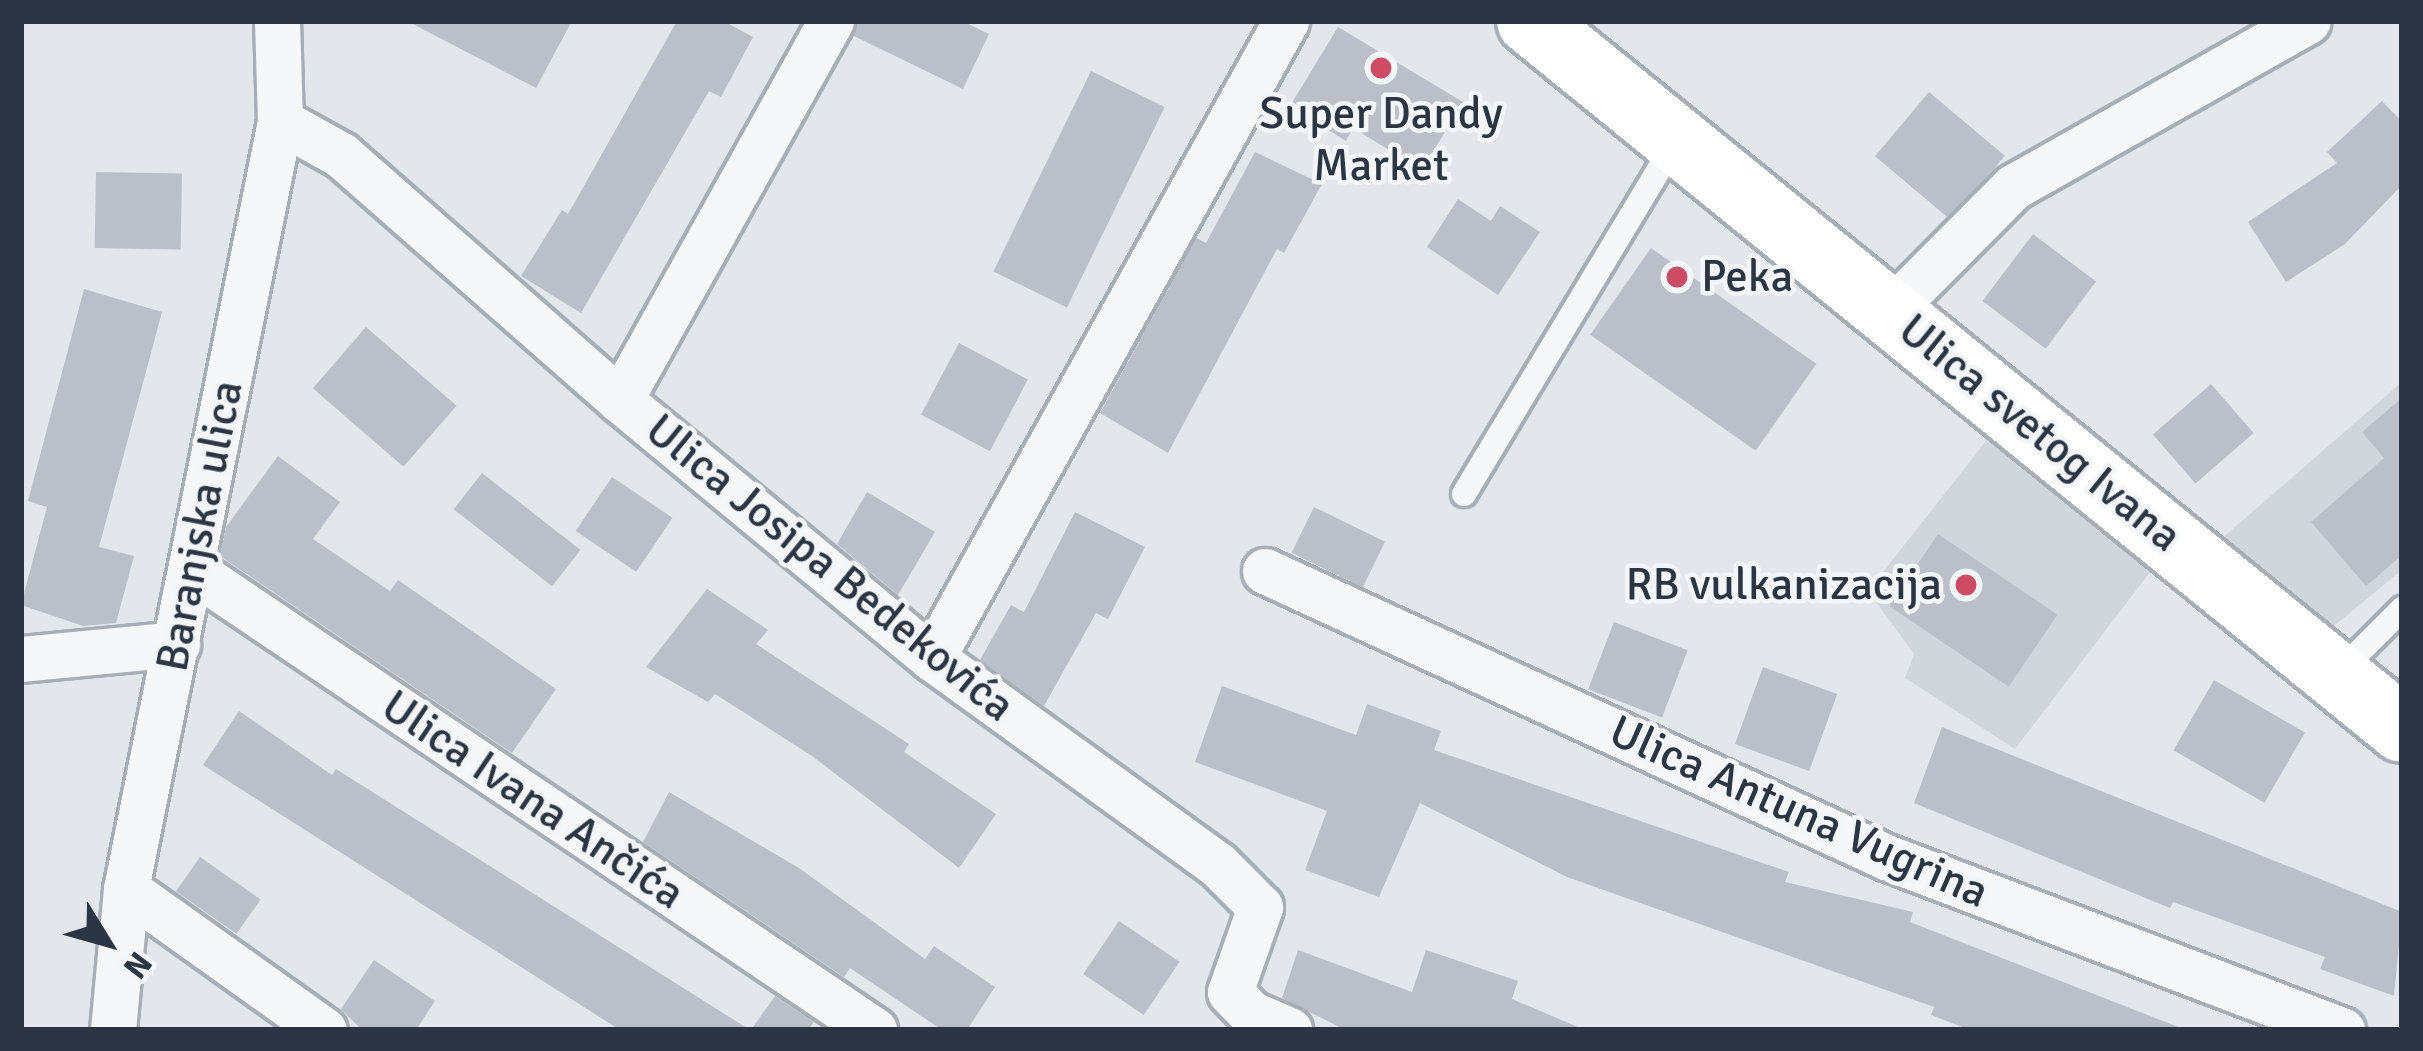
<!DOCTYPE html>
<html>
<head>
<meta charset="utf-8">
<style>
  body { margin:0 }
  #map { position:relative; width:2423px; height:1051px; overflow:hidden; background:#e3e7eb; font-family:Signika,sans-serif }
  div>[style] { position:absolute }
  .built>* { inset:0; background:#d1d6dd }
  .building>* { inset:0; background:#bbc0c8; transform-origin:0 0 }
  .roads { filter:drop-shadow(3px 0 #a8aeb5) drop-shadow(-3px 0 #a8aeb5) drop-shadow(0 3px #a8aeb5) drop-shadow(0 -3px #a8aeb5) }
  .lane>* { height:24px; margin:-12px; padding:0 12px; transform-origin:12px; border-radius:12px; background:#f6f7f9 }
  .street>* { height:45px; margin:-22.5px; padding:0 22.5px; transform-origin:22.5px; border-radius:22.5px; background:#f6f7f9 }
  .secondary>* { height:66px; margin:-33px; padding:0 33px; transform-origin:33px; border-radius:33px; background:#fff }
  .dots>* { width:33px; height:33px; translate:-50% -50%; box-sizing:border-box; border:6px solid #f3f6f8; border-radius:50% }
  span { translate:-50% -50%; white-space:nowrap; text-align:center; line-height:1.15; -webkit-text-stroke:9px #f3f6f8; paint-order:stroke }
  .poi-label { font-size:45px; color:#2b3543 }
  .left { translate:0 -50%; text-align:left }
  .right { translate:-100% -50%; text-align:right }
  .street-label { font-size:45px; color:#2b3543 }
  .frame { position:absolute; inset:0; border:24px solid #2b3543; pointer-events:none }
  .north { position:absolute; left:48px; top:883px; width:120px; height:120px; -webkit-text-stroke:9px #f3f6f8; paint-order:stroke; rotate:127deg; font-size:33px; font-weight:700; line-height:48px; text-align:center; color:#2b3543 }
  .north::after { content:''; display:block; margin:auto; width:42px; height:54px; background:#2b3543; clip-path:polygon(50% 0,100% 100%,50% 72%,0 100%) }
</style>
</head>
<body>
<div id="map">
  <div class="built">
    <i style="clip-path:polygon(2402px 382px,2402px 570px,2323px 635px,2213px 546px)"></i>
    <i style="clip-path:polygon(1994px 431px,2160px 559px,2015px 749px,1905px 678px,1914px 654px,1868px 591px)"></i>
  </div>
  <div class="building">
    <i style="clip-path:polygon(407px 21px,572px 21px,536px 88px)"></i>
    <i style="clip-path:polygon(677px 21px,723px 21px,753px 37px,721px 97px,709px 91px,581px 313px,521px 276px,562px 210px,568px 214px)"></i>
    <i style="clip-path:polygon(858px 21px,962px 21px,989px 34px,963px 89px,854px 36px)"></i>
    <i style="clip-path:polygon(1338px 27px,1463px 102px,1422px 170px,1353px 128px,1346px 141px,1290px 106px)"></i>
    <i style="left:1091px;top:71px;width:82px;height:223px;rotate:26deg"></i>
    <i style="left:1929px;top:92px;width:99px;height:84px;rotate:40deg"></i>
    <i style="clip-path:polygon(2382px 101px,2402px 122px,2402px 185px,2345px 244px,2286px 282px,2248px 222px,2337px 163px,2327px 152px)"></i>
    <i style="clip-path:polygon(1255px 152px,1322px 184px,1284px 253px,1277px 249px,1168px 453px,1100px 413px,1196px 238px,1206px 243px)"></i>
    <i style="left:96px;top:172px;width:86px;height:76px;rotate:1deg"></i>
    <i style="clip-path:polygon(1458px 199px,1491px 221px,1500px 206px,1540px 232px,1498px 295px,1427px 247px)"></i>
    <i style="left:2033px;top:234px;width:79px;height:84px;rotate:37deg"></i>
    <i style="left:1651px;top:248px;width:202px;height:106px;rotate:35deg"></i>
    <i style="clip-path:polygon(84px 289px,162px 312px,99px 547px,134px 556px,116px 623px,83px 626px,21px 605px,47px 507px,28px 501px)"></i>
    <i style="left:366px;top:327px;width:120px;height:81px;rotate:41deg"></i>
    <i style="left:959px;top:343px;width:78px;height:81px;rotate:28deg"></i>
    <i style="left:2211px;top:384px;width:65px;height:77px;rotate:49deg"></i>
    <i style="clip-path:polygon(2402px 398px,2402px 555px,2366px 586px,2311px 522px,2384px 458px,2362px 432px)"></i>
    <i style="clip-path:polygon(278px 456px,340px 502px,313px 539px,390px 591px,398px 580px,556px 689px,512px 753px,220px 556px,226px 527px)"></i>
    <i style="left:482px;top:473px;width:125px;height:46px;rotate:38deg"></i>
    <i style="left:612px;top:477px;width:73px;height:65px;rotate:34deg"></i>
    <i style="clip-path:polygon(867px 492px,935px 532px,898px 595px,837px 544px)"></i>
    <i style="left:1314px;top:507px;width:79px;height:51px;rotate:26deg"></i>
    <i style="clip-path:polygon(1075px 512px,1145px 547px,1108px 619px,1096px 613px,1044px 706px,980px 660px,1011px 605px,1024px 612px)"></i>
    <i style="left:1938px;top:534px;width:144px;height:87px;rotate:34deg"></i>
    <i style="clip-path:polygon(707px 589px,768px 630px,756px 644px,909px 744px,904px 752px,996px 814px,959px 868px,812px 756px,715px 694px,708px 702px,646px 667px)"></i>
    <i style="left:1614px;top:622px;width:79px;height:72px;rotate:21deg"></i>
    <i style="left:1763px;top:667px;width:79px;height:82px;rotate:20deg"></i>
    <i style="left:2214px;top:680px;width:105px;height:81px;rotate:30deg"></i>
    <i style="clip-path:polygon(1222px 686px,1356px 735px,1367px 704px,1441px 731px,1434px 750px,1789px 872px,1785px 882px,1913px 912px,1910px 922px,2186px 1030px,1970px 1030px,1931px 1015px,1934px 1007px,1567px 877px,1420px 803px,1379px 897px,1305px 870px,1327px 811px,1195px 762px)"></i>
    <i style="clip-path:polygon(239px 711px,332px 775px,336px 769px,750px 1030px,620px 1030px,203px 765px)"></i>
    <i style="clip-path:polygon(1942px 727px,2402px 912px,2394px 996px,2320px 969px,2325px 957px,2173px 902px,2170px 908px,1914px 803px)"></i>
    <i style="clip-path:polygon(669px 792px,799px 868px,925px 959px,934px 946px,995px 987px,967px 1030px,942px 1030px,850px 968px,844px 977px,643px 842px)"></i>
    <i style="left:200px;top:857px;width:74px;height:42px;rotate:35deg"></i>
    <i style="left:1119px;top:921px;width:73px;height:64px;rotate:34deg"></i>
    <i style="clip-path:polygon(1298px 950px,1412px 992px,1426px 950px,1518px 981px,1512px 999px,1585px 1030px,1345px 1030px,1282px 998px)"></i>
    <i style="clip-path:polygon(374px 960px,435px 1001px,416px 1030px,362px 1030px,341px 1009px)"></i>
    <i style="clip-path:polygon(775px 996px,814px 1022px,808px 1030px,751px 1030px)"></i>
  </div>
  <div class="roads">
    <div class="lane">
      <i style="left:1464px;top:494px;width:408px;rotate:-59deg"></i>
      <i style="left:2338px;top:673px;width:91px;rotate:-45deg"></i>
    </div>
    <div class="street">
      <i style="left:280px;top:121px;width:70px;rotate:29.1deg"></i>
      <i style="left:341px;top:155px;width:371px;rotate:41.3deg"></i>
      <i style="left:620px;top:400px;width:405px;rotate:39.6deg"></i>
      <i style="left:932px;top:658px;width:352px;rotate:35.9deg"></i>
      <i style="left:1217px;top:864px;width:61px;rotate:45deg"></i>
      <i style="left:1260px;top:907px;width:90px;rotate:109.4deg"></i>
      <i style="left:1230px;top:992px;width:29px;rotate:46deg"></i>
      <i style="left:1250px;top:1013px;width:43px;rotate:23.6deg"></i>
      <i style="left:1890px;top:311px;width:175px;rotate:-45.2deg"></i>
      <i style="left:2013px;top:187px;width:338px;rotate:-29.4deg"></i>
      <i style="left:620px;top:400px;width:434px;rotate:-60.9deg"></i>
      <i style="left:192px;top:570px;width:823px;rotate:34deg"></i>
      <i style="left:1265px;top:571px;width:684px;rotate:24.73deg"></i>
      <i style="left:1886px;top:857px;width:488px;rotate:20.8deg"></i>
      <i style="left:932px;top:658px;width:729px;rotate:-60.94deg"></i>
      <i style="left:21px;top:659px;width:157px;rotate:-5.5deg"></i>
      <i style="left:126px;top:889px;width:243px;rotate:35.5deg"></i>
      <i style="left:113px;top:1030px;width:142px;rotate:-84.7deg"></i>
      <i style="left:126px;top:889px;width:783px;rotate:-78.66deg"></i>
      <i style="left:280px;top:121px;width:100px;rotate:-91.7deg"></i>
    </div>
    <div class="secondary">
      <i style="left:1530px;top:21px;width:1123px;rotate:39.07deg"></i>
    </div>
  </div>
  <div class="dots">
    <i style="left:1381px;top:68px;background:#cd4c64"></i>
    <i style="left:1677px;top:277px;background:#cd4c64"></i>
    <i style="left:1966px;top:585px;background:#cd4c64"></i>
  </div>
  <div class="poi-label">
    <span style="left:1381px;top:140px">Super Dandy<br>Market</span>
    <span class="left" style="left:1701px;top:277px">Peka</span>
    <span class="right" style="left:1942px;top:585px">RB vulkanizacija</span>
  </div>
  <div class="street-label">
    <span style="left:2040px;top:433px;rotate:39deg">Ulica svetog Ivana</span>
    <span style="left:200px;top:526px;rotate:-79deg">Baranjska ulica</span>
    <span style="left:830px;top:568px;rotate:39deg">Ulica Josipa Bedekovića</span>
    <span style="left:533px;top:800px;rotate:34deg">Ulica Ivana Ančića</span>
    <span style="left:1799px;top:812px;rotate:24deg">Ulica Antuna Vugrina</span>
  </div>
  <div class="frame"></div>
  <div class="north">N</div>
</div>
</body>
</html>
